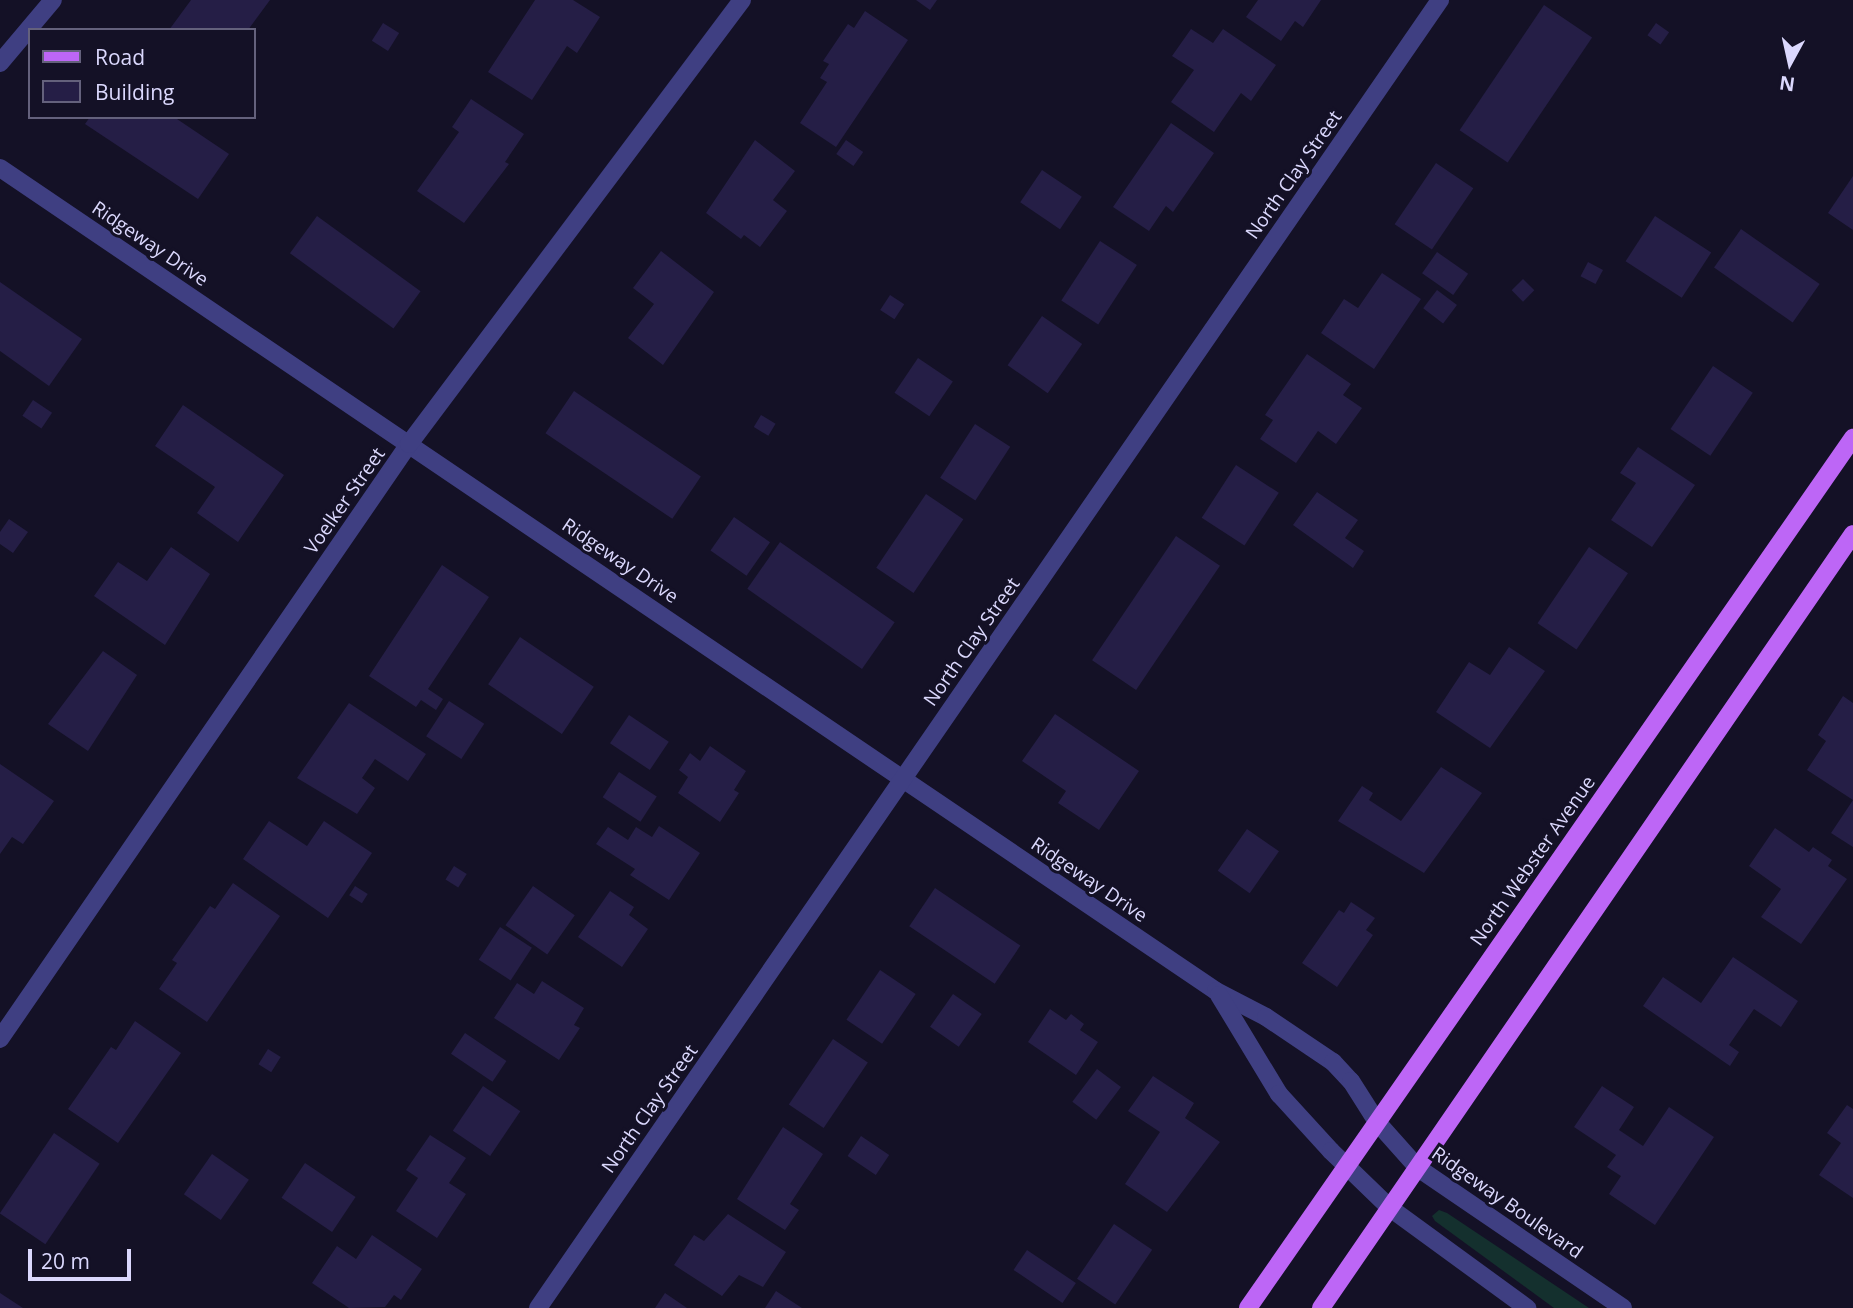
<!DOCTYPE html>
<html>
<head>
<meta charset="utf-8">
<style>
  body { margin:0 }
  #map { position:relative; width:1853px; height:1308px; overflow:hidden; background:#141126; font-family:"Open Sans",sans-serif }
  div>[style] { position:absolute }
  .green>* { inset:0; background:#14302e }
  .building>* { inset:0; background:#251e46; transform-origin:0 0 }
  .minor>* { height:18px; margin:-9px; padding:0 9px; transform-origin:9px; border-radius:9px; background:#3f3f82 }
  .major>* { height:18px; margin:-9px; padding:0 9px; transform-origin:9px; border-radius:9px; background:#bd66f6 }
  span { translate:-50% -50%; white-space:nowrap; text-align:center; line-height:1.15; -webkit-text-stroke:6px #141126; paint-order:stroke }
  .street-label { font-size:19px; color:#dbd8fd }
  .legend { position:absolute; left:28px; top:28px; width:228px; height:91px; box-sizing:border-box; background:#141126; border:2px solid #64617c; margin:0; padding:9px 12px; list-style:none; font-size:21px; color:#dbd8fd }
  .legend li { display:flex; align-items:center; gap:14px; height:35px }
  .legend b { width:35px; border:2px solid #64617c }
  .north { position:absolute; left:1755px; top:28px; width:70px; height:70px; -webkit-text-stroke:5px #141126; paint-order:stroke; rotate:188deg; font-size:19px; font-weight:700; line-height:28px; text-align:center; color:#dbd8fd }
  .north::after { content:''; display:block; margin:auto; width:24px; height:32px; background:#dbd8fd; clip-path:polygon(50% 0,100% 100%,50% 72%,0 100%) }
  .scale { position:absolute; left:28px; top:1249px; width:103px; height:32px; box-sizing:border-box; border:4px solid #dbd8fd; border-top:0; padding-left:9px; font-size:21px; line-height:24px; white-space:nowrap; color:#dbd8fd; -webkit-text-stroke:5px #141126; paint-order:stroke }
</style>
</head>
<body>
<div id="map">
  <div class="green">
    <i style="clip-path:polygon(1439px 1210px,1447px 1213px,1589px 1308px,1554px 1308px,1435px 1221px,1432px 1216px)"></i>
  </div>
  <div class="building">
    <i style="clip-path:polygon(191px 0,270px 0,248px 30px,169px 30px)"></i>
    <i style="clip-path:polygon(535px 0,573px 0,600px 17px,577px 53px,567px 46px,532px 100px,488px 72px)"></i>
    <i style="clip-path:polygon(916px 0,937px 0,930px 10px)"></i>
    <i style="clip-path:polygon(1258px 0,1321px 0,1303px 27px,1295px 21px,1281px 41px,1246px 17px)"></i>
    <i style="left:1544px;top:5px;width:58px;height:151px;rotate:34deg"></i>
    <i style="clip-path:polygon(865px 11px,908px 40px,836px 147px,800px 123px,827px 82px,820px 78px,829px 64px,823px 61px,848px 24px,854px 28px)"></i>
    <i style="left:383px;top:23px;width:19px;height:21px;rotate:32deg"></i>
    <i style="left:1656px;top:23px;width:16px;height:15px;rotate:35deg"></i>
    <i style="clip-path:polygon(1191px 29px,1213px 43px,1223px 29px,1276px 65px,1251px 101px,1241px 93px,1214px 132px,1171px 102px,1194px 70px,1172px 56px)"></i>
    <i style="clip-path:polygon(471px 99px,524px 134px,505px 162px,509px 164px,464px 223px,417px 191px,459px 132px,452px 127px)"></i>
    <i style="clip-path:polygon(90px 117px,174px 117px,229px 154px,198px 199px,85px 124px)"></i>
    <i style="clip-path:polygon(1171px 123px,1214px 153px,1173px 212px,1166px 206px,1149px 231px,1113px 207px)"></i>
    <i style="clip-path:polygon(755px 140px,795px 171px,773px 200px,787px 211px,760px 247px,744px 235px,741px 239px,706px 213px)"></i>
    <i style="left:846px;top:140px;width:21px;height:17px;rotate:35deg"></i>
    <i style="left:1436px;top:163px;width:45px;height:74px;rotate:34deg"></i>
    <i style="left:1042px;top:170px;width:48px;height:39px;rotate:34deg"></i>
    <i style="clip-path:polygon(1853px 176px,1853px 230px,1828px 213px)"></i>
    <i style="left:317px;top:216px;width:128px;height:46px;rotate:36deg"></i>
    <i style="left:1655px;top:216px;width:67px;height:54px;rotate:33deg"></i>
    <i style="left:1741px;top:229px;width:96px;height:47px;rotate:35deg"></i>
    <i style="left:1100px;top:241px;width:44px;height:71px;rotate:33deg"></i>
    <i style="clip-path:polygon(661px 251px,714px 292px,663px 365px,628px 338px,654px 304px,633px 288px)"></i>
    <i style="left:1437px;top:252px;width:38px;height:26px;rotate:35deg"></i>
    <i style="left:1588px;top:262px;width:17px;height:16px;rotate:28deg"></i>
    <i style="clip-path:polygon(1382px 273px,1421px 299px,1374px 369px,1321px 333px,1344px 299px,1358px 308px)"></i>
    <i style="left:1523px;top:279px;width:16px;height:16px;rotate:45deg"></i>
    <i style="clip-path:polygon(0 282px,82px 339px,49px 386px,0 351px)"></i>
    <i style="left:1437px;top:290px;width:25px;height:23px;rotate:37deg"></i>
    <i style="left:890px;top:295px;width:17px;height:18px;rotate:33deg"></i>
    <i style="left:1042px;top:316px;width:49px;height:60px;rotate:35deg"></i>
    <i style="clip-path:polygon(1307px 354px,1351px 384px,1343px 395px,1362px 408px,1336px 444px,1318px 431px,1296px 463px,1260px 439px,1273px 420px,1265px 415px)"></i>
    <i style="left:918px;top:358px;width:42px;height:42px;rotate:34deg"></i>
    <i style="left:1713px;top:366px;width:48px;height:76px;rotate:34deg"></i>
    <i style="left:574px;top:391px;width:153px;height:51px;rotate:34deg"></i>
    <i style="left:33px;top:400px;width:23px;height:19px;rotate:34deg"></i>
    <i style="clip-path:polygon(183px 405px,284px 475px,238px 542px,197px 513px,215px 487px,155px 446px)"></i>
    <i style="left:761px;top:415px;width:17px;height:14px;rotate:31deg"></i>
    <i style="left:975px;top:424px;width:42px;height:64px;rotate:33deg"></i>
    <i style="clip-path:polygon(1638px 447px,1695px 485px,1652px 547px,1611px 520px,1636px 483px,1620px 473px)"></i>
    <i style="left:1236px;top:465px;width:51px;height:63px;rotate:33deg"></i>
    <i style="clip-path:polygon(1317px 492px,1358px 520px,1345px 538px,1364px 551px,1353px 568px,1293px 525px)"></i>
    <i style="left:926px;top:494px;width:45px;height:89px;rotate:34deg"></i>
    <i style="left:734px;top:517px;width:44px;height:41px;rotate:35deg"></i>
    <i style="clip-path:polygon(9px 519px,28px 532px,13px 553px,0 544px,0 532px)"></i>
    <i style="left:1176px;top:536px;width:53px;height:150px;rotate:34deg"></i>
    <i style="left:780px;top:542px;width:140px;height:57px;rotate:35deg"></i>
    <i style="clip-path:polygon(171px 547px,210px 574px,165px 645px,94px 596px,118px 562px,147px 581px)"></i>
    <i style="left:1589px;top:547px;width:47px;height:92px;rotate:34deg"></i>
    <i style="clip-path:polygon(442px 565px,489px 597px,428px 689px,443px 699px,436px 710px,421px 700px,416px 707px,369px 676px)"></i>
    <i style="left:520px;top:637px;width:89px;height:57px;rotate:34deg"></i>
    <i style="clip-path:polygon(1509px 647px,1545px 671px,1490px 748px,1436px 712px,1469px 662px,1490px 675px)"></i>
    <i style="clip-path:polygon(103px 651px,137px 675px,88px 751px,48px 724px)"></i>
    <i style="clip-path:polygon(1843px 696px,1853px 703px,1853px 847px,1831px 833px,1853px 800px,1807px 770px,1826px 741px,1818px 735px)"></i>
    <i style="left:449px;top:701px;width:42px;height:42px;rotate:33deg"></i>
    <i style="clip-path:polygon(349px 703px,426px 754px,408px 781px,375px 759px,362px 778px,375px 788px,357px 814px,297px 778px)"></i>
    <i style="clip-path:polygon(1055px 714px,1139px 771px,1099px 830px,1058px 803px,1066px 791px,1022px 761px)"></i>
    <i style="left:629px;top:715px;width:48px;height:34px;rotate:34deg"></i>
    <i style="clip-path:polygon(710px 746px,746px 771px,734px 790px,739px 793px,720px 822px,678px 793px,688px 777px,679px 770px,690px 753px,700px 761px)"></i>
    <i style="clip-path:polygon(0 764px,54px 801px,23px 844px,12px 837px,0 854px)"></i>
    <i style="clip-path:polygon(1441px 767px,1482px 793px,1424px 873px,1338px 821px,1362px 786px,1373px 793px,1369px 800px,1401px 821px)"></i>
    <i style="left:619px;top:772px;width:45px;height:30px;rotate:33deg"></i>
    <i style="clip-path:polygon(269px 821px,307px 846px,324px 821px,372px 853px,328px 918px,243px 859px)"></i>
    <i style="clip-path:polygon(659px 826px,700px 853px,669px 900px,630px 875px,635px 869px,596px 844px,608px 827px,628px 840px,636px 827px,652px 837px)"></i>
    <i style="clip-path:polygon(1775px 828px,1809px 852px,1813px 847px,1832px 860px,1828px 866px,1847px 879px,1801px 944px,1761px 917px,1781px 889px,1749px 866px)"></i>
    <i style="left:1247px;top:829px;width:39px;height:51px;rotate:35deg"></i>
    <i style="left:454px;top:866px;width:15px;height:16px;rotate:32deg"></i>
    <i style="clip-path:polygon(233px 883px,280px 916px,207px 1022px,159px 989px,177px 963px,172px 960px,210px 906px,215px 909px)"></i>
    <i style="left:355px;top:886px;width:15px;height:11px;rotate:32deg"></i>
    <i style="left:533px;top:886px;width:51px;height:48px;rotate:35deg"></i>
    <i style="left:935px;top:888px;width:103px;height:46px;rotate:34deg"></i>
    <i style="clip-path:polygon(610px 891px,634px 907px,629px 915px,648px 929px,622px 967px,578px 937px)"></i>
    <i style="clip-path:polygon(1351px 902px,1375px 918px,1366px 930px,1373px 935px,1337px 987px,1302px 963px,1339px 910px,1344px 913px)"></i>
    <i style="left:500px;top:927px;width:38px;height:39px;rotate:33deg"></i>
    <i style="clip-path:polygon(1733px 957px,1798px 1001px,1781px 1027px,1754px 1009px,1729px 1045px,1739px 1052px,1730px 1066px,1643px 1006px,1663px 977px,1701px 1003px)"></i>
    <i style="left:880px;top:970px;width:43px;height:60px;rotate:34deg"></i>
    <i style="clip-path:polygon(542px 981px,584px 1008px,574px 1025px,580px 1028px,559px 1060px,494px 1018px,517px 983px,534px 994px)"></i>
    <i style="left:953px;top:994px;width:35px;height:40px;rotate:35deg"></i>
    <i style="clip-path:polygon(1050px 1009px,1066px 1020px,1071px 1014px,1084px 1024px,1080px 1030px,1098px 1042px,1076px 1075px,1028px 1042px)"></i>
    <i style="clip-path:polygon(135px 1021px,181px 1053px,118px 1143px,68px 1109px,111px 1047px,116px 1050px)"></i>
    <i style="left:465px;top:1033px;width:50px;height:25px;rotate:34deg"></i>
    <i style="left:833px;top:1039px;width:42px;height:79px;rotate:34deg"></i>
    <i style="left:268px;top:1049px;width:15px;height:18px;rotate:32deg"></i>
    <i style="left:1097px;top:1069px;width:30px;height:41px;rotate:37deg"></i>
    <i style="clip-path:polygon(1153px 1076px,1194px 1103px,1185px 1118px,1220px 1142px,1167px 1212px,1125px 1184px,1160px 1132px,1128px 1111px)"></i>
    <i style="left:483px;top:1086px;width:45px;height:54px;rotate:34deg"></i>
    <i style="clip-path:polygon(1602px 1086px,1634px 1107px,1619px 1130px,1643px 1146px,1669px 1107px,1714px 1137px,1655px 1225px,1609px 1194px,1621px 1176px,1607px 1167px,1616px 1155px,1574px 1127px)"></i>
    <i style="clip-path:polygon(1847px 1105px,1853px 1109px,1853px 1198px,1819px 1175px,1841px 1143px,1827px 1133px)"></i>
    <i style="clip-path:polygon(783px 1127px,823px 1154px,790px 1204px,799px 1210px,785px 1230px,737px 1199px)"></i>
    <i style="left:54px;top:1133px;width:55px;height:97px;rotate:34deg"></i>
    <i style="clip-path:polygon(430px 1135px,466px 1158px,449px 1183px,466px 1194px,437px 1238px,396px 1211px,418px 1178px,406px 1170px)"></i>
    <i style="left:861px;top:1136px;width:34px;height:24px;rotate:34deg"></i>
    <i style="left:212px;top:1154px;width:45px;height:49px;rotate:35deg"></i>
    <i style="left:305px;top:1163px;width:61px;height:42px;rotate:34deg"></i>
    <i style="clip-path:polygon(728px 1214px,786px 1252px,763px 1287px,739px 1275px,722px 1296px,674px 1265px,694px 1235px,704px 1241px)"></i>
    <i style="left:1114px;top:1224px;width:46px;height:66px;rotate:34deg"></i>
    <i style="clip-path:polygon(372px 1235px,422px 1269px,401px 1300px,394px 1295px,385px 1307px,349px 1308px,312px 1283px,337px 1246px,356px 1259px)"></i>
    <i style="left:1027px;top:1250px;width:59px;height:24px;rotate:34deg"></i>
    <i style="clip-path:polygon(776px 1291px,802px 1308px,765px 1308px)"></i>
    <i style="clip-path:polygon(0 1293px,23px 1308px,0 1308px)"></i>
    <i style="clip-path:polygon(665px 1293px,687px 1308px,655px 1308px)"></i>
  </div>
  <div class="minor">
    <i style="left:0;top:63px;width:82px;rotate:-49.9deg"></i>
    <i style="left:0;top:168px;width:1468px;rotate:34.09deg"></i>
    <i style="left:1216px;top:991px;width:56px;rotate:27.5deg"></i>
    <i style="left:1266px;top:1017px;width:81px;rotate:33.9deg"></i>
    <i style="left:1333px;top:1062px;width:26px;rotate:47deg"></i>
    <i style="left:1351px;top:1081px;width:49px;rotate:57.6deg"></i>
    <i style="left:1377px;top:1122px;width:62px;rotate:48.3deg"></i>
    <i style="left:1418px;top:1168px;width:248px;rotate:34.3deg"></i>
    <i style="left:1219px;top:995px;width:116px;rotate:58.8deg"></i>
    <i style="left:1279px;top:1094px;width:77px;rotate:47.6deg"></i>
    <i style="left:1331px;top:1151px;width:82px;rotate:44deg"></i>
    <i style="left:1390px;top:1208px;width:170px;rotate:36.1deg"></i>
    <i style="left:0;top:1039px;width:722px;rotate:-55.5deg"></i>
    <i style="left:409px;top:444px;width:555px;rotate:-53.13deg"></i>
    <i style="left:538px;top:1308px;width:1589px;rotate:-55.41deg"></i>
  </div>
  <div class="major">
    <i style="left:1248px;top:1308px;width:1060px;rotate:-55.19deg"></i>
    <i style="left:1321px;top:1308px;width:939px;rotate:-55.5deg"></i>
  </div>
  <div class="street-label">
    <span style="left:1294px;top:175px;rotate:-55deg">North Clay Street</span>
    <span style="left:150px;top:244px;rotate:34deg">Ridgeway Drive</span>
    <span style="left:345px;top:501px;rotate:-55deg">Voelker Street</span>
    <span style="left:620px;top:561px;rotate:34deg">Ridgeway Drive</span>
    <span style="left:972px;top:642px;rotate:-55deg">North Clay Street</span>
    <span style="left:1533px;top:861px;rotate:-55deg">North Webster Avenue</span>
    <span style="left:1089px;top:880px;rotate:34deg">Ridgeway Drive</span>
    <span style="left:650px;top:1109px;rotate:-55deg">North Clay Street</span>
    <span style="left:1507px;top:1203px;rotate:35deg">Ridgeway Boulevard</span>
  </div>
  <ul class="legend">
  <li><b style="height:9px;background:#bd66f6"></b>Road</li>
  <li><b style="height:19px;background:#251e46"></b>Building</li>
  </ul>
  <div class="north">N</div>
  <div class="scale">20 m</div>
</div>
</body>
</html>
